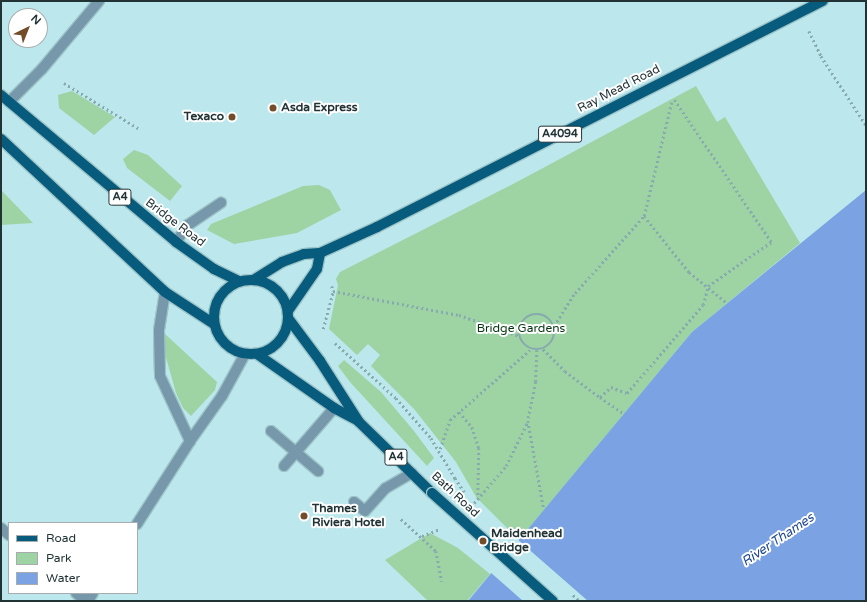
<!DOCTYPE html>
<html>
<head>
<meta charset="utf-8">
<style>
  body { margin:0 }
  #map { position:relative; width:867px; height:602px; overflow:hidden; background:#bce8ed; font-family:"Varela Round",sans-serif }
  div>[style] { position:absolute }
  .green>* { inset:0; background:#9ed3a3 }
  .water>* { inset:0; background:#7ba2e2 }
  .pier>* { inset:0; background:#bce8ed }
  .path>* { height:2.5px; margin-top:-1.25px; transform-origin:0; background:repeating-linear-gradient(90deg,#87aaae 0 2px,transparent 0 5px) }
  .path>.ring { margin:-1.25px; padding:0; box-sizing:content-box; background:none; border:2.5px solid #87aaae; border-radius:50% }
  .roads { filter:drop-shadow(1px 0 #9dc4c8) drop-shadow(-1px 0 #9dc4c8) drop-shadow(0 1px #9dc4c8) drop-shadow(0 -1px #9dc4c8) }
  .service>* { height:10px; margin:-5px; padding:0 5px; transform-origin:5px; border-radius:5px; background:#7698aa }
  .minor>* { height:10px; margin:-5px; padding:0 5px; transform-origin:5px; border-radius:5px; background:#7698aa }
  .primary>* { height:10px; margin:-5px; padding:0 5px; transform-origin:5px; border-radius:5px; background:#075b7c }
  .primary>.ring { margin:-5px; padding:0; box-sizing:content-box; background:none; border:10px solid #075b7c; border-radius:50% }
  .path-bridge>* { height:2.5px; margin-top:-1.25px; transform-origin:0; background:repeating-linear-gradient(90deg,#87aaae 0 2px,transparent 0 5px) }
  .bridges { filter:drop-shadow(1px 0 #9dc4c8) drop-shadow(-1px 0 #9dc4c8) drop-shadow(0 1px #9dc4c8) drop-shadow(0 -1px #9dc4c8) }
  .primary-bridge>* { height:10px; margin:-5px; padding:0 5px; transform-origin:5px; border-radius:5px; background:#075b7c }
  .dots>* { width:11px; height:11px; translate:-50% -50%; box-sizing:border-box; border:2px solid #fff; border-radius:50% }
  span { translate:-50% -50%; white-space:nowrap; text-align:center; line-height:1.15; -webkit-text-stroke:4px #fff; paint-order:stroke }
  .shield-label span { padding:1px 3px; background:#fff; border:1px solid; border-radius:3px; -webkit-text-stroke-width:0 }
  .shield-label { font-size:11px; color:#223335; font-weight:700 }
  .street-label { font-size:12px; color:#223335 }
  .poi-label { font-size:12px; color:#223335; font-weight:700 }
  .left { translate:0 -50%; text-align:left }
  .right { translate:-100% -50%; text-align:right }
  .park-label { font-size:12px; color:#043510 }
  .water-label { font-size:13px; color:#1b4792; font-style:italic }
  .frame { position:absolute; inset:0; border:2px solid #223335; pointer-events:none }
  .legend { position:absolute; left:8px; top:522px; width:130px; height:72px; box-sizing:border-box; background:#fff; border:1px solid #a7adae; margin:0; padding:5px 7px; list-style:none; font-size:12px; color:#223335 }
  .legend li { display:flex; align-items:center; gap:8px; height:20px }
  .legend b { width:20px; border:1px solid #a7adae }
  .north { position:absolute; left:8px; top:8px; width:40px; height:40px; box-sizing:border-box; background:#fff; border:1px solid #a7adae; border-radius:50%; rotate:43deg; font-size:11px; font-weight:700; line-height:16px; text-align:center; color:#223335 }
  .north::after { content:''; display:block; margin:auto; width:14px; height:18px; background:#734d29; clip-path:polygon(50% 0,100% 100%,50% 72%,0 100%) }
</style>
</head>
<body>
<div id="map">
  <div class="green">
    <i style="clip-path:polygon(696px 86px,717px 122px,725px 117px,800px 243px,692px 332px,519px 540px,476px 497px,456px 462px,414px 409px,371px 366px,380px 355px,368px 344px,357px 355px,329px 329px,338px 285px,336px 279px,340px 272px,515px 183px)"></i>
    <i style="clip-path:polygon(72px 91px,115px 117px,94px 135px,59px 108px,58px 95px)"></i>
    <i style="clip-path:polygon(134px 150px,148px 155px,182px 186px,170px 201px,127px 168px,123px 159px)"></i>
    <i style="clip-path:polygon(319px 185px,330px 190px,341px 210px,297px 233px,234px 244px,207px 230px,211px 224px,303px 186px)"></i>
    <i style="clip-path:polygon(1px 190px,33px 223px,1px 225px)"></i>
    <i style="clip-path:polygon(165px 334px,217px 382px,215px 390px,191px 416px,183px 408px,176px 393px,165px 354px)"></i>
    <i style="clip-path:polygon(344px 360px,381px 392px,414px 431px,434px 458px,427px 466px,350px 382px,338px 366px)"></i>
    <i style="clip-path:polygon(430px 533px,458px 548px,490px 574px,467px 601px,428px 601px,385px 560px)"></i>
  </div>
  <div class="water">
    <i style="clip-path:polygon(866px 190px,866px 601px,468px 601px,692px 332px)"></i>
  </div>
  <div class="pier">
    <i style="clip-path:polygon(517px 539px,588px 601px,523px 601px,490px 572px)"></i>
  </div>
  <div class="path">
    <i style="left:809px;top:31px;width:28px;rotate:64deg"></i>
    <i style="left:821px;top:56px;width:82px;rotate:56.9deg"></i>
    <i style="left:64px;top:83px;width:87px;rotate:31.3deg"></i>
    <i style="left:644px;top:216px;width:72px;rotate:51.2deg"></i>
    <i style="left:689px;top:272px;width:49px;rotate:39.2deg"></i>
    <i style="left:332px;top:286px;width:5px;rotate:79deg"></i>
    <i style="left:333px;top:291px;width:128px;rotate:10.8deg"></i>
    <i style="left:459px;top:315px;width:64px;rotate:19.3deg"></i>
    <i class="ring" style="left:519px;top:314px;width:33.5px;height:33.5px"></i>
    <i style="left:554px;top:326px;width:39px;rotate:-58deg"></i>
    <i style="left:575px;top:293px;width:103px;rotate:-48.1deg"></i>
    <i style="left:644px;top:216px;width:119px;rotate:-76.4deg"></i>
    <i style="left:323px;top:329px;width:39px;rotate:-75deg"></i>
    <i style="left:335px;top:343px;width:82px;rotate:42deg"></i>
    <i style="left:396px;top:398px;width:53px;rotate:48.8deg"></i>
    <i style="left:431px;top:438px;width:47px;rotate:59deg"></i>
    <i style="left:543px;top:349px;width:31px;rotate:45deg"></i>
    <i style="left:565px;top:371px;width:44px;rotate:36.6deg"></i>
    <i style="left:600px;top:397px;width:15px;rotate:-42deg"></i>
    <i style="left:611px;top:387px;width:17px;rotate:21deg"></i>
    <i style="left:627px;top:393px;width:116px;rotate:-49.2deg"></i>
    <i style="left:703px;top:305px;width:20px;rotate:-75deg"></i>
    <i style="left:708px;top:286px;width:77px;rotate:-34.9deg"></i>
    <i style="left:771px;top:242px;width:172px;rotate:-124.3deg"></i>
    <i style="left:537px;top:350px;width:32px;rotate:92deg"></i>
    <i style="left:536px;top:382px;width:40px;rotate:102deg"></i>
    <i style="left:528px;top:421px;width:90px;rotate:79.8deg"></i>
    <i style="left:600px;top:397px;width:29px;rotate:35deg"></i>
    <i style="left:459px;top:412px;width:20px;rotate:49deg"></i>
    <i style="left:472px;top:427px;width:22px;rotate:72deg"></i>
    <i style="left:479px;top:448px;width:50px;rotate:91.1deg"></i>
    <i style="left:440px;top:449px;width:31px;rotate:-71deg"></i>
    <i style="left:450px;top:420px;width:106px;rotate:-41.2deg"></i>
    <i style="left:474px;top:503px;width:49px;rotate:-49.1deg"></i>
    <i style="left:506px;top:466px;width:50px;rotate:-63.9deg"></i>
    <i style="left:401px;top:519px;width:47px;rotate:42.4deg"></i>
    <i style="left:436px;top:551px;width:31px;rotate:79deg"></i>
    <i style="left:422px;top:536px;width:19px;rotate:-21deg"></i>
  </div>
  <div class="roads">
    <div class="service">
      <i style="left:176px;top:242px;width:21px;rotate:-55deg"></i>
      <i style="left:188px;top:225px;width:40px;rotate:-34deg"></i>
      <i style="left:271px;top:431px;width:62px;rotate:40.4deg"></i>
      <i style="left:284px;top:466px;width:77px;rotate:-49.2deg"></i>
      <i style="left:354px;top:502px;width:14px;rotate:39deg"></i>
      <i style="left:365px;top:511px;width:31px;rotate:-48deg"></i>
      <i style="left:386px;top:488px;width:30px;rotate:-30deg"></i>
      <i style="left:1px;top:528px;width:11px;rotate:41deg"></i>
      <i style="left:76px;top:593px;width:13px;rotate:39deg"></i>
    </div>
    <div class="minor">
      <i style="left:9px;top:102px;width:47px;rotate:-45deg"></i>
      <i style="left:42px;top:69px;width:89px;rotate:-50deg"></i>
      <i style="left:165px;top:292px;width:39px;rotate:99deg"></i>
      <i style="left:159px;top:331px;width:45px;rotate:88.7deg"></i>
      <i style="left:160px;top:376px;width:72px;rotate:65.2deg"></i>
      <i style="left:137px;top:524px;width:98px;rotate:-57.4deg"></i>
      <i style="left:190px;top:441px;width:55px;rotate:-54.6deg"></i>
      <i style="left:222px;top:396px;width:48px;rotate:-61.3deg"></i>
      <i style="left:88px;top:601px;width:9px;rotate:-58deg"></i>
    </div>
    <div class="primary">
      <i style="left:1px;top:95px;width:229px;rotate:40deg"></i>
      <i style="left:176px;top:242px;width:47px;rotate:35.4deg"></i>
      <i style="left:214px;top:269px;width:28px;rotate:26deg"></i>
      <i style="left:1px;top:139px;width:224px;rotate:43deg"></i>
      <i style="left:165px;top:292px;width:59px;rotate:33.1deg"></i>
      <i style="left:255px;top:279px;width:32px;rotate:-32deg"></i>
      <i style="left:282px;top:262px;width:23px;rotate:-20deg"></i>
      <i style="left:304px;top:254px;width:16px;rotate:-4deg"></i>
      <i style="left:320px;top:253px;width:63px;rotate:-24.5deg"></i>
      <i style="left:377px;top:227px;width:500px;rotate:-26.9deg"></i>
      <i class="ring" style="left:214px;top:280px;width:64px;height:64px"></i>
      <i style="left:288px;top:311px;width:51px;rotate:-55.4deg"></i>
      <i style="left:317px;top:269px;width:16px;rotate:-79deg"></i>
      <i style="left:288px;top:318px;width:54px;rotate:53.3deg"></i>
      <i style="left:320px;top:361px;width:72px;rotate:57.4deg"></i>
      <i style="left:359px;top:422px;width:102px;rotate:44.2deg"></i>
      <i style="left:257px;top:354px;width:94px;rotate:35deg"></i>
      <i style="left:334px;top:408px;width:27px;rotate:28deg"></i>
    </div>
  </div>
  <div class="path-bridge">
    <i style="left:455px;top:478px;width:18px;rotate:56deg"></i>
    <i style="left:573px;top:595px;width:9px;rotate:41deg"></i>
  </div>
  <div class="bridges">
    <div class="primary-bridge">
      <i style="left:432px;top:493px;width:162px;rotate:41.8deg"></i>
    </div>
  </div>
  <div class="dots">
    <i style="left:273px;top:108px;background:#734d29"></i>
    <i style="left:232px;top:117px;background:#734d29"></i>
    <i style="left:304px;top:516px;background:#734d29"></i>
    <i style="left:483px;top:541px;background:#734d29"></i>
  </div>
  <div class="shield-label">
    <span style="left:560px;top:134px">A4094</span>
    <span style="left:120px;top:197px">A4</span>
    <span style="left:396px;top:457px">A4</span>
  </div>
  <div class="street-label">
    <span style="left:619px;top:89px;rotate:-27deg">Ray Mead Road</span>
    <span style="left:175px;top:223px;rotate:37deg">Bridge Road</span>
    <span style="left:455px;top:495px;rotate:43deg">Bath Road</span>
  </div>
  <div class="poi-label">
    <span class="left" style="left:281px;top:108px">Asda Express</span>
    <span class="right" style="left:224px;top:117px">Texaco</span>
    <span class="left" style="left:312px;top:516px">Thames<br>Riviera Hotel</span>
    <span class="left" style="left:491px;top:541px">Maidenhead<br>Bridge</span>
  </div>
  <div class="park-label">
    <span style="left:521px;top:329px">Bridge Gardens</span>
  </div>
  <div class="water-label">
    <span style="left:778px;top:540px;rotate:-34deg">River Thames</span>
  </div>
  <div class="frame"></div>
  <ul class="legend">
  <li><b style="height:5px;background:#075b7c"></b>Road</li>
  <li><b style="height:11px;background:#9ed3a3"></b>Park</li>
  <li><b style="height:11px;background:#7ba2e2"></b>Water</li>
  </ul>
  <div class="north">N</div>
</div>
</body>
</html>
